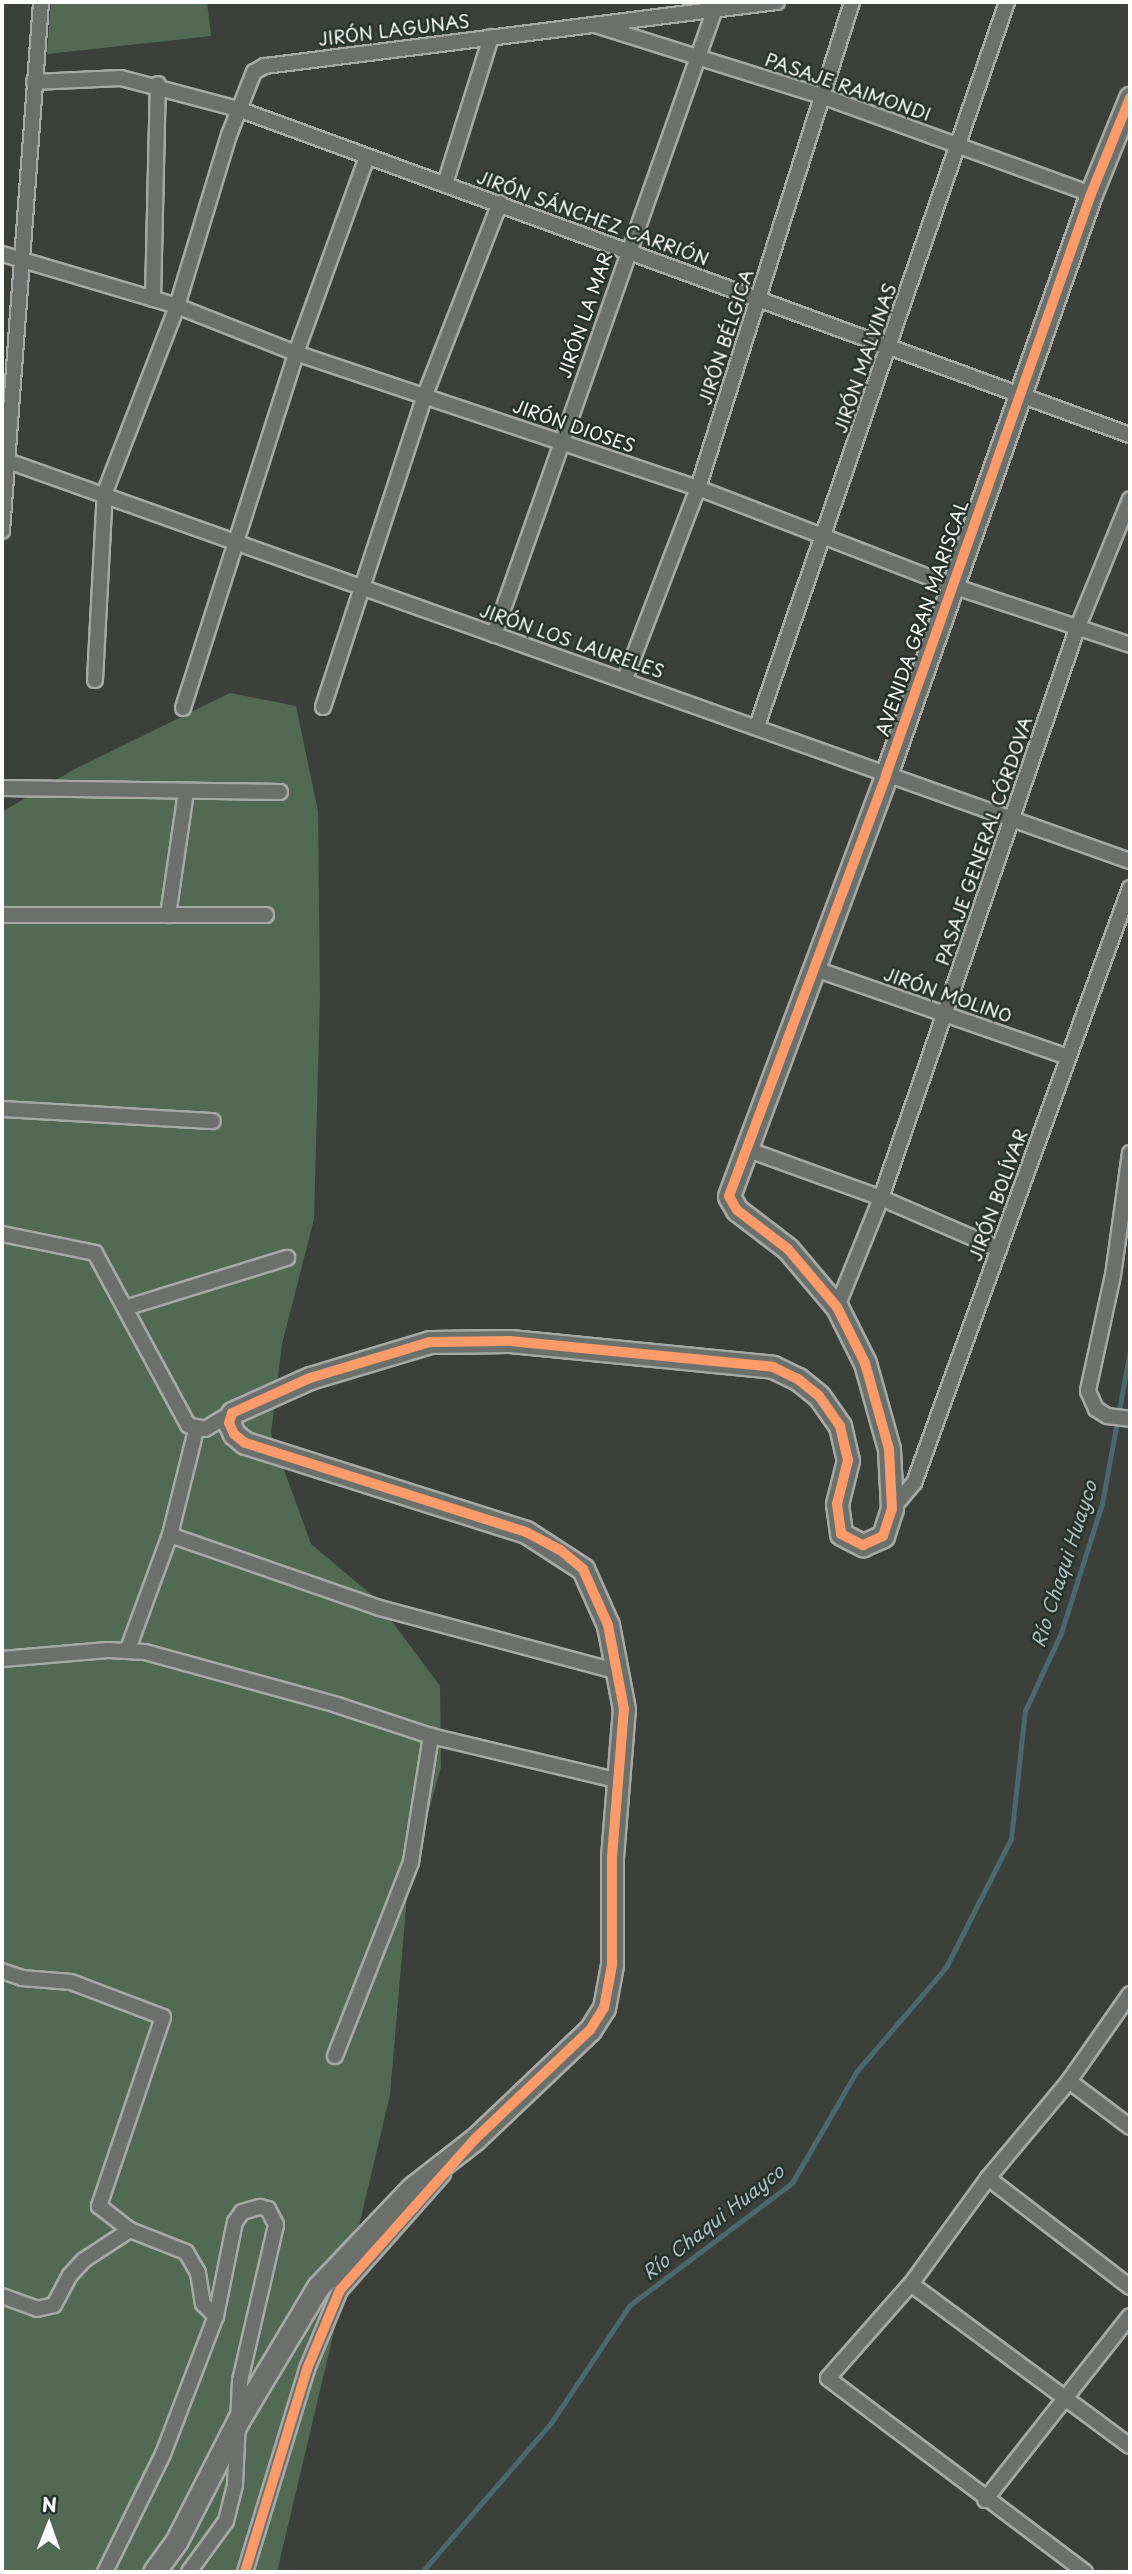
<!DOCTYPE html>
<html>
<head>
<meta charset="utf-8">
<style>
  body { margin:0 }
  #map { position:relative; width:1132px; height:2574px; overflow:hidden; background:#3c403b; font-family:"Playpen Sans",sans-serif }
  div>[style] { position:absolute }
  .green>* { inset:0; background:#526a53 }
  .stream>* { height:4.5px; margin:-2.25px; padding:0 2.25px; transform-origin:2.25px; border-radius:2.25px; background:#4b686e }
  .roads { filter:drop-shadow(2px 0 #a7a9a7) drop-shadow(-2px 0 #a7a9a7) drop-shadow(0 2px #a7a9a7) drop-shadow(0 -2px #a7a9a7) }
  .street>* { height:14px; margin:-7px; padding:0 7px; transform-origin:7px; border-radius:7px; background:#6c706d }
  .secondary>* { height:21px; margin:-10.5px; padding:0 10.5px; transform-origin:10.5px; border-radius:10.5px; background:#6c706d }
  .cycleway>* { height:10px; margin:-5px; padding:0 5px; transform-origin:5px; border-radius:5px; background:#fa9b69 }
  span { translate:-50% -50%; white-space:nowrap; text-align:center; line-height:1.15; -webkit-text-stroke:5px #26332d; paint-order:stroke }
  .street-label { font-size:18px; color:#fff }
  .water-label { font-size:19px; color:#aebdc0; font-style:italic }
  .frame { position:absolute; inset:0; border:4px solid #fff; pointer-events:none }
  .north { position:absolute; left:14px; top:2490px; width:70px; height:70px; -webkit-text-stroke:5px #26332d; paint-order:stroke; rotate:1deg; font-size:19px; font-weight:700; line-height:28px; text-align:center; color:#fff }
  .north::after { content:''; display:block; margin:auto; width:24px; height:32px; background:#fff; clip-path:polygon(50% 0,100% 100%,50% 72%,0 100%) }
</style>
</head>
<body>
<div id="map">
  <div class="green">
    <i style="clip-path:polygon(51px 2px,207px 2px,211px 36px,47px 54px)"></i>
    <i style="clip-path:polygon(230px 693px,296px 706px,318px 811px,320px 995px,314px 1219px,282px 1344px,271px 1434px,311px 1544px,373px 1596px,440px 1686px,441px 1767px,408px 1884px,390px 2095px,277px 2572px,2px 2572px,2px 812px,73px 770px)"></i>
  </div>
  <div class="stream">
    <i style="left:422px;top:2572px;width:197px;rotate:-49.1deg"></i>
    <i style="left:551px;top:2423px;width:142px;rotate:-56.2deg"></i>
    <i style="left:630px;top:2305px;width:203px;rotate:-37deg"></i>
    <i style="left:792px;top:2183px;width:129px;rotate:-59.9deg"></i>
    <i style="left:857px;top:2071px;width:137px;rotate:-49.4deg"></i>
    <i style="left:946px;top:1967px;width:144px;rotate:-63.1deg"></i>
    <i style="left:1011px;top:1839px;width:129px;rotate:-83.8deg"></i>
    <i style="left:1025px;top:1711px;width:86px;rotate:-65.2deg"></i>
    <i style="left:1061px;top:1633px;width:135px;rotate:-72.4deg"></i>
    <i style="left:1102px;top:1504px;width:157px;rotate:-79.7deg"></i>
  </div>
  <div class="roads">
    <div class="street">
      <i style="left:595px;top:25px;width:238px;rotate:17.4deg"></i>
      <i style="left:822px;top:96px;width:286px;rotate:20deg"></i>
      <i style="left:34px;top:82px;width:87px;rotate:-2.6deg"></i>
      <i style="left:121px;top:78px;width:121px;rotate:14.8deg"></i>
      <i style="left:238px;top:109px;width:950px;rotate:20.08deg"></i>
      <i style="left:445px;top:184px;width:154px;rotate:-72.6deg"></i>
      <i style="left:2px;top:254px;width:183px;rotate:16.5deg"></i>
      <i style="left:177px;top:306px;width:128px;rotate:21.6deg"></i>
      <i style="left:296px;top:353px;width:424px;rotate:18.6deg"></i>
      <i style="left:698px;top:488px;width:270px;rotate:21.1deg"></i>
      <i style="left:950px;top:585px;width:190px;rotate:18.4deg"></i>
      <i style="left:153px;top:299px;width:215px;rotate:-88.7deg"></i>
      <i style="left:2px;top:459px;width:1197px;rotate:19.62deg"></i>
      <i style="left:2px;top:531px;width:530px;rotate:-85.78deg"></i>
      <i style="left:494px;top:635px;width:664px;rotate:-70.56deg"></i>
      <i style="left:625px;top:679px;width:204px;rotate:-69.1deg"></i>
      <i style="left:698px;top:488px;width:510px;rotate:-72.42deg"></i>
      <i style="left:95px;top:680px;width:188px;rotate:-87deg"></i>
      <i style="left:105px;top:492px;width:199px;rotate:-68.8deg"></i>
      <i style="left:177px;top:306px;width:179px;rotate:-73.1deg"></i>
      <i style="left:229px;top:135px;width:68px;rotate:-68.4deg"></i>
      <i style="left:254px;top:72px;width:13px;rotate:-29deg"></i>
      <i style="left:265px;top:66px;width:516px;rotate:-7.13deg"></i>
      <i style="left:323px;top:707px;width:328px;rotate:-71.9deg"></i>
      <i style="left:425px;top:395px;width:206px;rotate:-68.7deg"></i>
      <i style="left:183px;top:708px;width:373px;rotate:-72.3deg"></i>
      <i style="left:296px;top:353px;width:208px;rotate:-70.1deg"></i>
      <i style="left:757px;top:726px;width:766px;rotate:-70.95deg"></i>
      <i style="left:2px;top:788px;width:278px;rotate:0.8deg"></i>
      <i style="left:2px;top:915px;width:264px"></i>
      <i style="left:168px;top:915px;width:125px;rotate:-81.7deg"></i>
      <i style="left:815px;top:969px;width:268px;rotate:19.2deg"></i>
      <i style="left:2px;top:1109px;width:211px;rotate:3.3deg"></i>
      <i style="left:746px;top:1149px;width:144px;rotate:19.9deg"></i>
      <i style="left:881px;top:1198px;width:129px;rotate:23.4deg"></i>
      <i style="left:1130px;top:1153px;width:123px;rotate:97.9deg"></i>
      <i style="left:1113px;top:1275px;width:119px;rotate:102.2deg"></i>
      <i style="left:1088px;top:1391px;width:20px;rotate:66deg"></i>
      <i style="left:1096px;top:1409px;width:13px;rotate:32deg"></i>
      <i style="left:1107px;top:1416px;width:23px;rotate:7deg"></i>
      <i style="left:2px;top:1234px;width:95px;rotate:11.5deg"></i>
      <i style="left:95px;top:1253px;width:196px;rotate:61.6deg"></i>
      <i style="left:188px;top:1425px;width:17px;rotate:13deg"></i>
      <i style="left:205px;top:1429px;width:31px;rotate:-31deg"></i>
      <i style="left:837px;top:1307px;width:118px;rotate:-68deg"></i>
      <i style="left:881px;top:1198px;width:602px;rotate:-70.99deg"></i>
      <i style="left:1077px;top:629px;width:140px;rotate:-67.8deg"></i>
      <i style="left:125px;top:1308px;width:170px;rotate:-17.2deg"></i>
      <i style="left:892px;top:1509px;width:34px;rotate:-50deg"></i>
      <i style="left:914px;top:1483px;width:633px;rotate:-70.05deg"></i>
      <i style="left:170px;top:1535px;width:222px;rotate:19.2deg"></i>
      <i style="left:380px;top:1608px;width:247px;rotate:15deg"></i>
      <i style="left:128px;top:1649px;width:121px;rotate:-69.8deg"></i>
      <i style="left:170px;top:1535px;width:108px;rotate:-76.1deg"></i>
      <i style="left:2px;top:1659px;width:106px;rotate:-4.9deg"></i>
      <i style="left:108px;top:1650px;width:37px;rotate:3deg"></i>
      <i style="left:145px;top:1652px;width:199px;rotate:15.4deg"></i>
      <i style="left:337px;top:1705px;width:99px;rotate:18.3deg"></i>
      <i style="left:431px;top:1736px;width:194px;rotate:13.4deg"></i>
      <i style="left:2px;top:1971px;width:21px;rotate:19deg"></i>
      <i style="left:22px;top:1978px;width:49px;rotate:4.7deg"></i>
      <i style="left:71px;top:1982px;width:98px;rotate:20.8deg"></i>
      <i style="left:163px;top:2017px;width:200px;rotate:108.7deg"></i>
      <i style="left:99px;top:2206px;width:39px;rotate:38deg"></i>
      <i style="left:130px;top:2230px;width:60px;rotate:21.4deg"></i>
      <i style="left:186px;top:2252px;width:24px;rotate:60deg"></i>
      <i style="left:198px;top:2273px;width:31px;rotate:81deg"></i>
      <i style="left:203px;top:2304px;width:18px;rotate:43deg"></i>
      <i style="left:335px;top:2056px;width:208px;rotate:-68.6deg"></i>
      <i style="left:411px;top:1862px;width:128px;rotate:-81deg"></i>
      <i style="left:1069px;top:2081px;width:76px;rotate:37deg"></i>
      <i style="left:988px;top:2178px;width:179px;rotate:37.5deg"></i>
      <i style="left:911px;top:2284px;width:272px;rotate:36.5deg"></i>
      <i style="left:2px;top:2296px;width:37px;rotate:20deg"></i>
      <i style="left:37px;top:2309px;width:17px;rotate:-13deg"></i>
      <i style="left:54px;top:2305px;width:34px;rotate:-62deg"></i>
      <i style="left:70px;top:2275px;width:21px;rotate:-47deg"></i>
      <i style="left:84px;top:2260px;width:55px;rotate:-33.1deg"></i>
      <i style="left:985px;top:2500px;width:234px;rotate:-51.8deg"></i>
      <i style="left:105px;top:2572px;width:131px;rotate:-63.8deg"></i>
      <i style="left:163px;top:2454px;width:148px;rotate:-69deg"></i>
      <i style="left:216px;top:2316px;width:96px;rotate:-78.6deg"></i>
      <i style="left:235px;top:2222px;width:12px;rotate:-55deg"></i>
      <i style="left:242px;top:2212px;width:19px;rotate:-16deg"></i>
      <i style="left:260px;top:2207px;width:8px;rotate:14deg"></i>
      <i style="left:268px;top:2209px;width:18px;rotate:63deg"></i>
      <i style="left:276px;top:2225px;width:160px;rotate:103deg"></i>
      <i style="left:240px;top:2381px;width:104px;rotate:92.8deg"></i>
      <i style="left:235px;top:2485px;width:37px;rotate:104deg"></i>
      <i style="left:226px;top:2521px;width:63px;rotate:126deg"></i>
      <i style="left:245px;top:2572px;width:212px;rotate:-73deg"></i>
      <i style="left:307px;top:2369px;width:86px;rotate:-67.3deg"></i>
      <i style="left:340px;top:2290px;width:155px;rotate:-48.4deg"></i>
      <i style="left:1085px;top:2572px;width:322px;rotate:-143deg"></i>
      <i style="left:828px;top:2378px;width:125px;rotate:-48.6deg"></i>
      <i style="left:911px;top:2284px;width:131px;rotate:-54deg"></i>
      <i style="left:988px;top:2178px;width:126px;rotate:-50.1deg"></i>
      <i style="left:1069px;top:2081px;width:106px;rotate:-55deg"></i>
    </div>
    <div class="secondary">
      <i style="left:154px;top:2572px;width:37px;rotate:-54deg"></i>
      <i style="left:176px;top:2542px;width:138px;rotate:-62.9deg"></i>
      <i style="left:239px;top:2419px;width:154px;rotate:-59.1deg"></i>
      <i style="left:318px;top:2287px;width:137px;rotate:-46.5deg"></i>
      <i style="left:412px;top:2188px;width:80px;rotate:-37.9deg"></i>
      <i style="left:475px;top:2139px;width:158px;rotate:-43.5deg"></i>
      <i style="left:590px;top:2030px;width:26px;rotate:-58deg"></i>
      <i style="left:604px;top:2008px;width:44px;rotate:-79.5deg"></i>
      <i style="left:612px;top:1965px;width:108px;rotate:-90deg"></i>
      <i style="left:612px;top:1857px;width:148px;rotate:-85.4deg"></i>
      <i style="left:624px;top:1709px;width:86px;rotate:-100.8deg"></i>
      <i style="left:608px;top:1625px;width:61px;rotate:-114.1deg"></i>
      <i style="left:583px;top:1569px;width:68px;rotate:-147deg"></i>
      <i style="left:526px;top:1532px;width:295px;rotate:-162.4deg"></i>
      <i style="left:245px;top:1443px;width:14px;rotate:-141deg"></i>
      <i style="left:234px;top:1434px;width:12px;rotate:-114deg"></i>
      <i style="left:229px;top:1423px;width:10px;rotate:-73deg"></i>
      <i style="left:232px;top:1413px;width:85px;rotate:-24.2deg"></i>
      <i style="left:310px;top:1378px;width:125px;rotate:-16.7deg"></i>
      <i style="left:430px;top:1342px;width:80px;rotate:-0.7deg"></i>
      <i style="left:510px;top:1341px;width:264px;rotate:5.6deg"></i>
      <i style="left:773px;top:1367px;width:28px;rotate:26deg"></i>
      <i style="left:798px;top:1379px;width:27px;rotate:39deg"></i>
      <i style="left:819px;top:1396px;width:37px;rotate:55deg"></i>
      <i style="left:840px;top:1426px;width:35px;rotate:77deg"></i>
      <i style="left:848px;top:1460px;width:45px;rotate:104deg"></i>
      <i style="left:837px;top:1504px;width:30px;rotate:82deg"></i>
      <i style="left:841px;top:1534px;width:25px;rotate:27deg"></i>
      <i style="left:863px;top:1545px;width:22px;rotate:-24deg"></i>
      <i style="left:883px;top:1536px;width:28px;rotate:-72deg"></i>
      <i style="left:892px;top:1509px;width:60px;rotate:-92.9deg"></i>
      <i style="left:889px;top:1449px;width:89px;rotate:-105.6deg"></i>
      <i style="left:865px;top:1363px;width:63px;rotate:-116.6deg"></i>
      <i style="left:837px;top:1307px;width:76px;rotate:-130.2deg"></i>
      <i style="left:788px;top:1249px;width:64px;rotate:-142.6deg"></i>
      <i style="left:737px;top:1210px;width:16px;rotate:-120deg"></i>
      <i style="left:729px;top:1196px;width:449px;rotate:-69.5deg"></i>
      <i style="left:886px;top:775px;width:616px;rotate:-70.57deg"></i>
      <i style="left:1091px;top:194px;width:104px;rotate:-67.9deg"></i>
    </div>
  </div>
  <div class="cycleway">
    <i style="left:245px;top:2572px;width:212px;rotate:-73deg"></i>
    <i style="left:307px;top:2369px;width:86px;rotate:-67.3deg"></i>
    <i style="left:340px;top:2290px;width:203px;rotate:-48.2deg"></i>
    <i style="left:475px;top:2139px;width:158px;rotate:-43.5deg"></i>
    <i style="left:590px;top:2030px;width:26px;rotate:-58deg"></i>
    <i style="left:604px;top:2008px;width:44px;rotate:-79.5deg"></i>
    <i style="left:612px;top:1965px;width:108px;rotate:-90deg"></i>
    <i style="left:612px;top:1857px;width:148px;rotate:-85.4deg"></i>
    <i style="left:624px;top:1709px;width:86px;rotate:-100.8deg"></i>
    <i style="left:608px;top:1625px;width:61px;rotate:-114.1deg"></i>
    <i style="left:583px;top:1569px;width:30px;rotate:-140deg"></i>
    <i style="left:560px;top:1550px;width:38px;rotate:-152deg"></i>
    <i style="left:526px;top:1532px;width:295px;rotate:-162.4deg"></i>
    <i style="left:245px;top:1443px;width:14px;rotate:-141deg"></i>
    <i style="left:234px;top:1434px;width:12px;rotate:-114deg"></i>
    <i style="left:229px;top:1423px;width:10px;rotate:-73deg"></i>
    <i style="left:232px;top:1413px;width:85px;rotate:-24.2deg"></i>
    <i style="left:310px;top:1378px;width:125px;rotate:-16.7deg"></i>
    <i style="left:430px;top:1342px;width:80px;rotate:-0.7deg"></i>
    <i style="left:510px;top:1341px;width:264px;rotate:5.6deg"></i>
    <i style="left:773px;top:1367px;width:28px;rotate:26deg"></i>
    <i style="left:798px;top:1379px;width:27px;rotate:39deg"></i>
    <i style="left:819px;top:1396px;width:37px;rotate:55deg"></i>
    <i style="left:840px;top:1426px;width:35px;rotate:77deg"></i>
    <i style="left:848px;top:1460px;width:45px;rotate:104deg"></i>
    <i style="left:837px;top:1504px;width:30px;rotate:82deg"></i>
    <i style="left:841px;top:1534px;width:25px;rotate:27deg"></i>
    <i style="left:863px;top:1545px;width:22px;rotate:-24deg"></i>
    <i style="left:883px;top:1536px;width:28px;rotate:-72deg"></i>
    <i style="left:892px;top:1509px;width:60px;rotate:-92.9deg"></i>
    <i style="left:889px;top:1449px;width:89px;rotate:-105.6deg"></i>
    <i style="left:865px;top:1363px;width:63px;rotate:-116.6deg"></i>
    <i style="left:837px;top:1307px;width:76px;rotate:-130.2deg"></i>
    <i style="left:788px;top:1249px;width:64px;rotate:-142.6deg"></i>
    <i style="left:737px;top:1210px;width:16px;rotate:-120deg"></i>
    <i style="left:729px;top:1196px;width:449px;rotate:-69.5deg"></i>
    <i style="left:886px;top:775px;width:616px;rotate:-70.57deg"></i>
    <i style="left:1091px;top:194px;width:104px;rotate:-67.9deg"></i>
  </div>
  <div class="street-label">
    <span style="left:394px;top:30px;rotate:-7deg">JIRÓN LAGUNAS</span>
    <span style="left:848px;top:87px;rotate:19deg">PASAJE RAIMONDI</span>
    <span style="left:593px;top:218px;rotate:20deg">JIRÓN SÁNCHEZ CARRIÓN</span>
    <span style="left:585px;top:315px;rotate:-71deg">JIRÓN LA MAR</span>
    <span style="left:726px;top:337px;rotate:-72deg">JIRÓN BÉLGICA</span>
    <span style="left:865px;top:358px;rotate:-71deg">JIRÓN MALVINAS</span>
    <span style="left:574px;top:426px;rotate:19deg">JIRÓN DIOSES</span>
    <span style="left:922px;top:618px;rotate:-71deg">AVENIDA GRAN MARISCAL</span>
    <span style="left:572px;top:641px;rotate:19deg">JIRÓN LOS LAURELES</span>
    <span style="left:984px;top:841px;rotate:-71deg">PASAJE GENERAL CÓRDOVA</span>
    <span style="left:948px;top:995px;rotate:19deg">JIRÓN MOLINO</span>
    <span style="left:998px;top:1195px;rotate:-70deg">JIRÓN BOLÍVAR</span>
  </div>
  <div class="water-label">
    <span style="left:1064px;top:1564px;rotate:-72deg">Río Chaqui Huayco</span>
    <span style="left:713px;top:2222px;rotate:-38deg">Río Chaqui Huayco</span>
  </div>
  <div class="frame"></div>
  <div class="north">N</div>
</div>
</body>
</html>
